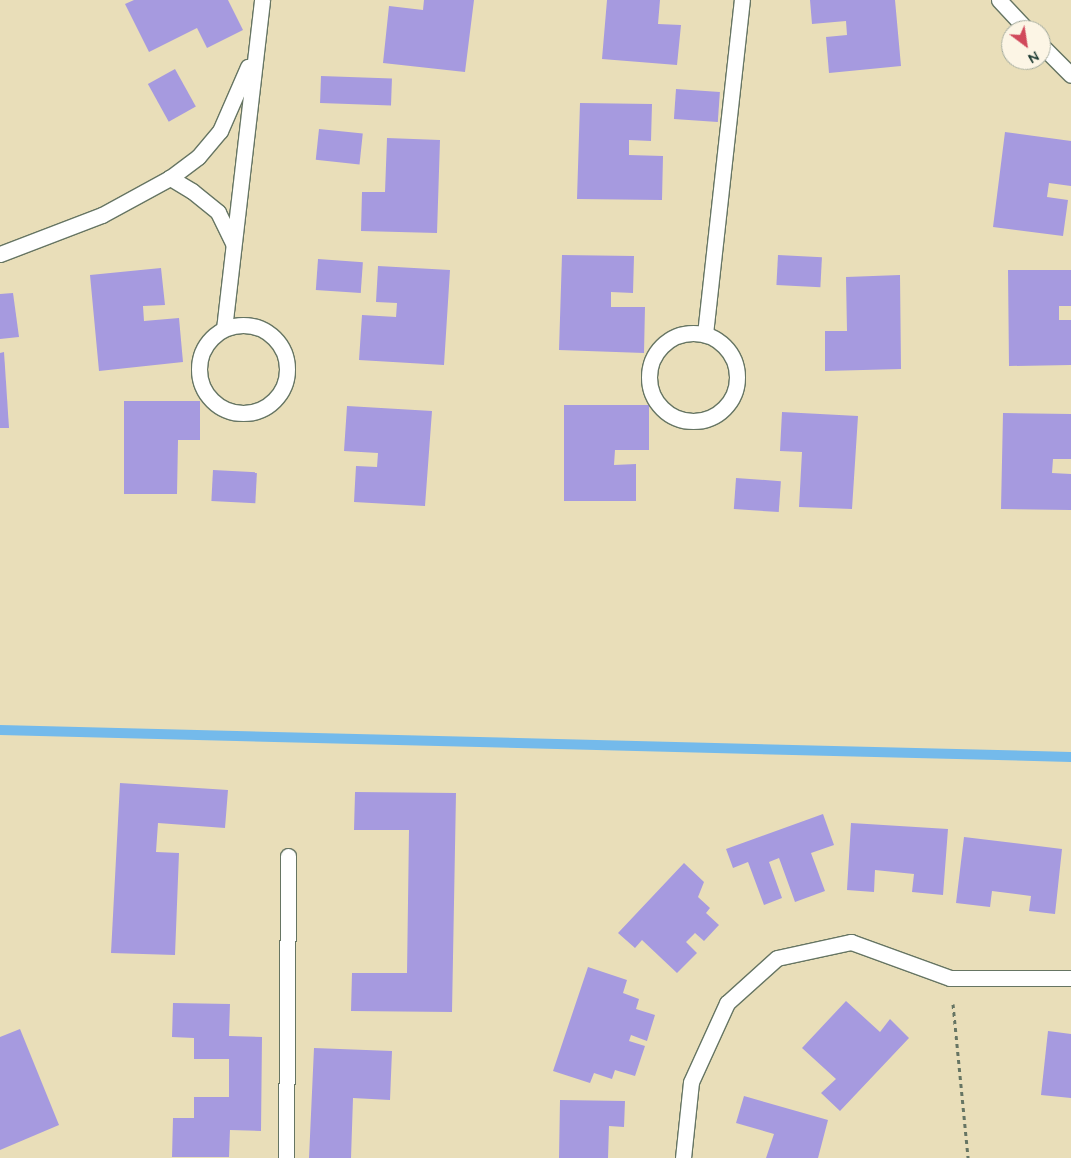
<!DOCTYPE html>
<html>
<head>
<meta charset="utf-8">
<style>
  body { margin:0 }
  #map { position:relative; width:1071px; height:1158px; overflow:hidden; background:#e9deb9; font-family:"Architects Daughter",sans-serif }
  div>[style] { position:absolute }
  .stream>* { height:10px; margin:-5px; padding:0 5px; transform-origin:5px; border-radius:5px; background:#74baeb }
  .building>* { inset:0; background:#a69adf; transform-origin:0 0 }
  .path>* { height:3px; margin-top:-1.5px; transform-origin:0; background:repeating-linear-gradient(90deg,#667563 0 4px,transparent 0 8px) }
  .roads { filter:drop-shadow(1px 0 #667563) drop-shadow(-1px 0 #667563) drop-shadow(0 1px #667563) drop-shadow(0 -1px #667563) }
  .lane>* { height:15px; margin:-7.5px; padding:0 7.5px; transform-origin:7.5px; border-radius:7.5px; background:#fff }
  .lane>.ring { margin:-7.5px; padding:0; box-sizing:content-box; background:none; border:15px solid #fff; border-radius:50% }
  span { translate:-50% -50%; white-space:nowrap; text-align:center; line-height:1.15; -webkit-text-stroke:4px #fcf5e5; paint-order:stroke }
  .north { position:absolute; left:1001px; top:20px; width:50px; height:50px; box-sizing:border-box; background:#fcf5e5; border:1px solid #a4ab9e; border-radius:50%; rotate:149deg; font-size:14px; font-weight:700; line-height:20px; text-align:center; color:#1f3d34 }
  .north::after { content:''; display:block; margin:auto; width:18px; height:22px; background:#d1495b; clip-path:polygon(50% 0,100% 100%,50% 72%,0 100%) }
</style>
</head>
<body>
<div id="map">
  <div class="stream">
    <i style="left:0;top:730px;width:1071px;rotate:1.44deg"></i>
  </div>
  <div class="building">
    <i style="clip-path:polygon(134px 0,228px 0,243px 30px,207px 48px,197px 28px,149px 52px,125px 4px)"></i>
    <i style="clip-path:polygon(424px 0,474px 0,465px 72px,383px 63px,389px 6px,423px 10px)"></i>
    <i style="clip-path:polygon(607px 0,660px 0,658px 24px,681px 25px,677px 65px,602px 59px)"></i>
    <i style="clip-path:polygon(810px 0,895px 0,901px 66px,829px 73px,826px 37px,847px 35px,846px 21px,812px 24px)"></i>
    <i style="left:175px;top:69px;width:43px;height:31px;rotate:61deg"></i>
    <i style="left:321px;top:76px;width:71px;height:27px;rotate:2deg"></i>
    <i style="left:676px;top:89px;width:44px;height:30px;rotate:4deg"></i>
    <i style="clip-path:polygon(580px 103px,652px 104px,651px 141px,629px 140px,629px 155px,663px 156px,662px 200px,577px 199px)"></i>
    <i style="left:319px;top:129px;width:44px;height:31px;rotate:6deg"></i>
    <i style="clip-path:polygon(1005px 132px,1071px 141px,1071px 186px,1049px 183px,1047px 197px,1068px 200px,1063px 236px,993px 227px)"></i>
    <i style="clip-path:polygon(387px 138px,440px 140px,437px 233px,361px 231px,362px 192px,385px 192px)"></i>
    <i style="clip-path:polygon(562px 255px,634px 256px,633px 293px,611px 292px,611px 307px,645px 307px,644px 353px,559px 350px)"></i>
    <i style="left:778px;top:255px;width:44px;height:30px;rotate:3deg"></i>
    <i style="left:318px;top:259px;width:45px;height:31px;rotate:4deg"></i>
    <i style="clip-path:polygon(378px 266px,450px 270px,444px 365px,359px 360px,362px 315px,396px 317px,397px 303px,376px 302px)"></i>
    <i style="clip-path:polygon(161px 268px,165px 305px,143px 306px,144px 321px,179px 318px,183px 362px,99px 371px,90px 275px)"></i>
    <i style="clip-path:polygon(1008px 270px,1071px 270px,1071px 306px,1059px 306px,1059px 320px,1071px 320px,1071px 365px,1009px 366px)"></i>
    <i style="clip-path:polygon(900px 275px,901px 369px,825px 371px,825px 331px,847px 331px,846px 277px)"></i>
    <i style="clip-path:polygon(13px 293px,19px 337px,0 339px,0 294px)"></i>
    <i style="clip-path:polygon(4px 352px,9px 428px,0 428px,0 353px)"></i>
    <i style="clip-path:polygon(124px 401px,200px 401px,200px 440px,178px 440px,177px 494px,124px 494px)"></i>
    <i style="clip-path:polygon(564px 405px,649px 405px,649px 450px,615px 450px,614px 465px,636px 464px,636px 501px,564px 501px)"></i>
    <i style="clip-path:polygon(347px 406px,432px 411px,425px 506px,354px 502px,356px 466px,377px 467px,378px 453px,344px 451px)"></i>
    <i style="clip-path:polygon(782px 412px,858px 416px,852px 509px,799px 507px,802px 452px,780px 451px)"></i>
    <i style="clip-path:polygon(1003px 413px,1071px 414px,1071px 459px,1053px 459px,1052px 473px,1071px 474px,1071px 510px,1001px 509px)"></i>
    <i style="left:213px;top:470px;width:44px;height:31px;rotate:3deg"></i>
    <i style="left:736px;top:478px;width:45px;height:31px;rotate:4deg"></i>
    <i style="clip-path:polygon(120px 783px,228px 790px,225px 828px,158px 823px,156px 852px,179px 853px,175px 955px,111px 953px)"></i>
    <i style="clip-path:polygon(355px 792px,456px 793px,452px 1012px,351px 1011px,352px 973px,407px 973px,409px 830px,354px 830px)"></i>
    <i style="clip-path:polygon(823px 814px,834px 845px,811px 853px,825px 891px,795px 902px,779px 858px,769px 862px,782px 898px,764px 905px,748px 862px,733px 868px,726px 849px)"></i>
    <i style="clip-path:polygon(851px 823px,948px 829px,943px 895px,912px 892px,914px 874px,875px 870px,874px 892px,847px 890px)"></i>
    <i style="clip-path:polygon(964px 837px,1062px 849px,1055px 914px,1029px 911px,1031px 896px,992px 891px,990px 907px,956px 903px)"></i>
    <i style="clip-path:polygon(684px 863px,704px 882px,698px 897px,710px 908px,706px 913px,719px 925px,704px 941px,695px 933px,686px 942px,697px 953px,677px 973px,642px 940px,635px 948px,618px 933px)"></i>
    <i style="clip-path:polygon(588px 967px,627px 980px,623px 993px,639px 999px,636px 1009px,655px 1015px,647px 1041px,631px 1035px,629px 1041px,645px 1046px,635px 1076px,615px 1070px,612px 1079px,594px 1073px,590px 1083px,553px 1071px)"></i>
    <i style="clip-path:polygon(846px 1001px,880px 1032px,890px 1019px,909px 1038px,840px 1111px,821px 1093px,836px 1079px,802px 1048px)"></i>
    <i style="clip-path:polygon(173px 1003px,230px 1004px,229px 1036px,262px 1037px,261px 1131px,230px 1130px,229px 1157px,172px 1157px,173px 1118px,194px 1118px,194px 1097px,229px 1097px,229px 1059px,194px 1059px,194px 1038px,172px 1037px)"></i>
    <i style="clip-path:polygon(20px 1029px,59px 1125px,0 1150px,0 1037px)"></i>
    <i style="clip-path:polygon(1048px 1031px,1071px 1034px,1071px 1098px,1041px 1095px)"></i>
    <i style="clip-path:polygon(314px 1048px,392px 1051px,390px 1100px,353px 1098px,351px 1158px,309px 1158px)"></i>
    <i style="clip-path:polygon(744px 1096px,828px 1120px,818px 1158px,766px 1158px,774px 1134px,736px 1123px)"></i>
    <i style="clip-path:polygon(560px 1100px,625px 1101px,624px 1127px,609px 1126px,608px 1158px,559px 1158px)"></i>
  </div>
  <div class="path">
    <i style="left:953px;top:1004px;width:155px;rotate:84.4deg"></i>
  </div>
  <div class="roads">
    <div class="lane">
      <i style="left:999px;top:0;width:41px;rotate:47deg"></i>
      <i style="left:1041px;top:45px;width:42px;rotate:45deg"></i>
      <i style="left:233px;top:243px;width:34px;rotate:-116deg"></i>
      <i style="left:218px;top:212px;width:33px;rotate:-141deg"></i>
      <i style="left:192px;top:191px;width:26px;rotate:-149deg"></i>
      <i style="left:170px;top:178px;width:35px;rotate:-37deg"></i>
      <i style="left:198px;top:157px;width:34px;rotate:-50deg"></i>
      <i style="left:220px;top:131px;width:70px;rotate:-66.4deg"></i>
      <i style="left:0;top:254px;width:109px;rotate:-20.9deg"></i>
      <i style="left:102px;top:215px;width:77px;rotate:-28.6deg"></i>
      <i class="ring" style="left:199px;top:325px;width:73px;height:73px"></i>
      <i style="left:224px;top:329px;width:331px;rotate:-83.4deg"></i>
      <i class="ring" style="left:649px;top:333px;width:73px;height:73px"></i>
      <i style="left:705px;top:334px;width:336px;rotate:-83.7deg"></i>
      <i style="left:286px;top:1158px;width:302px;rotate:-89.6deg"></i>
      <i style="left:683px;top:1158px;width:76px;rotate:-84deg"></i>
      <i style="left:691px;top:1082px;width:87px;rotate:-65.5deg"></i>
      <i style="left:727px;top:1003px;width:67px;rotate:-42deg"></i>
      <i style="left:777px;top:958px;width:76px;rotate:-12.2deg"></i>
      <i style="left:851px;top:942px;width:105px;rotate:20deg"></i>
      <i style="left:950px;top:978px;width:121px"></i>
    </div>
  </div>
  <div class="north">N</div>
</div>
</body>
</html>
